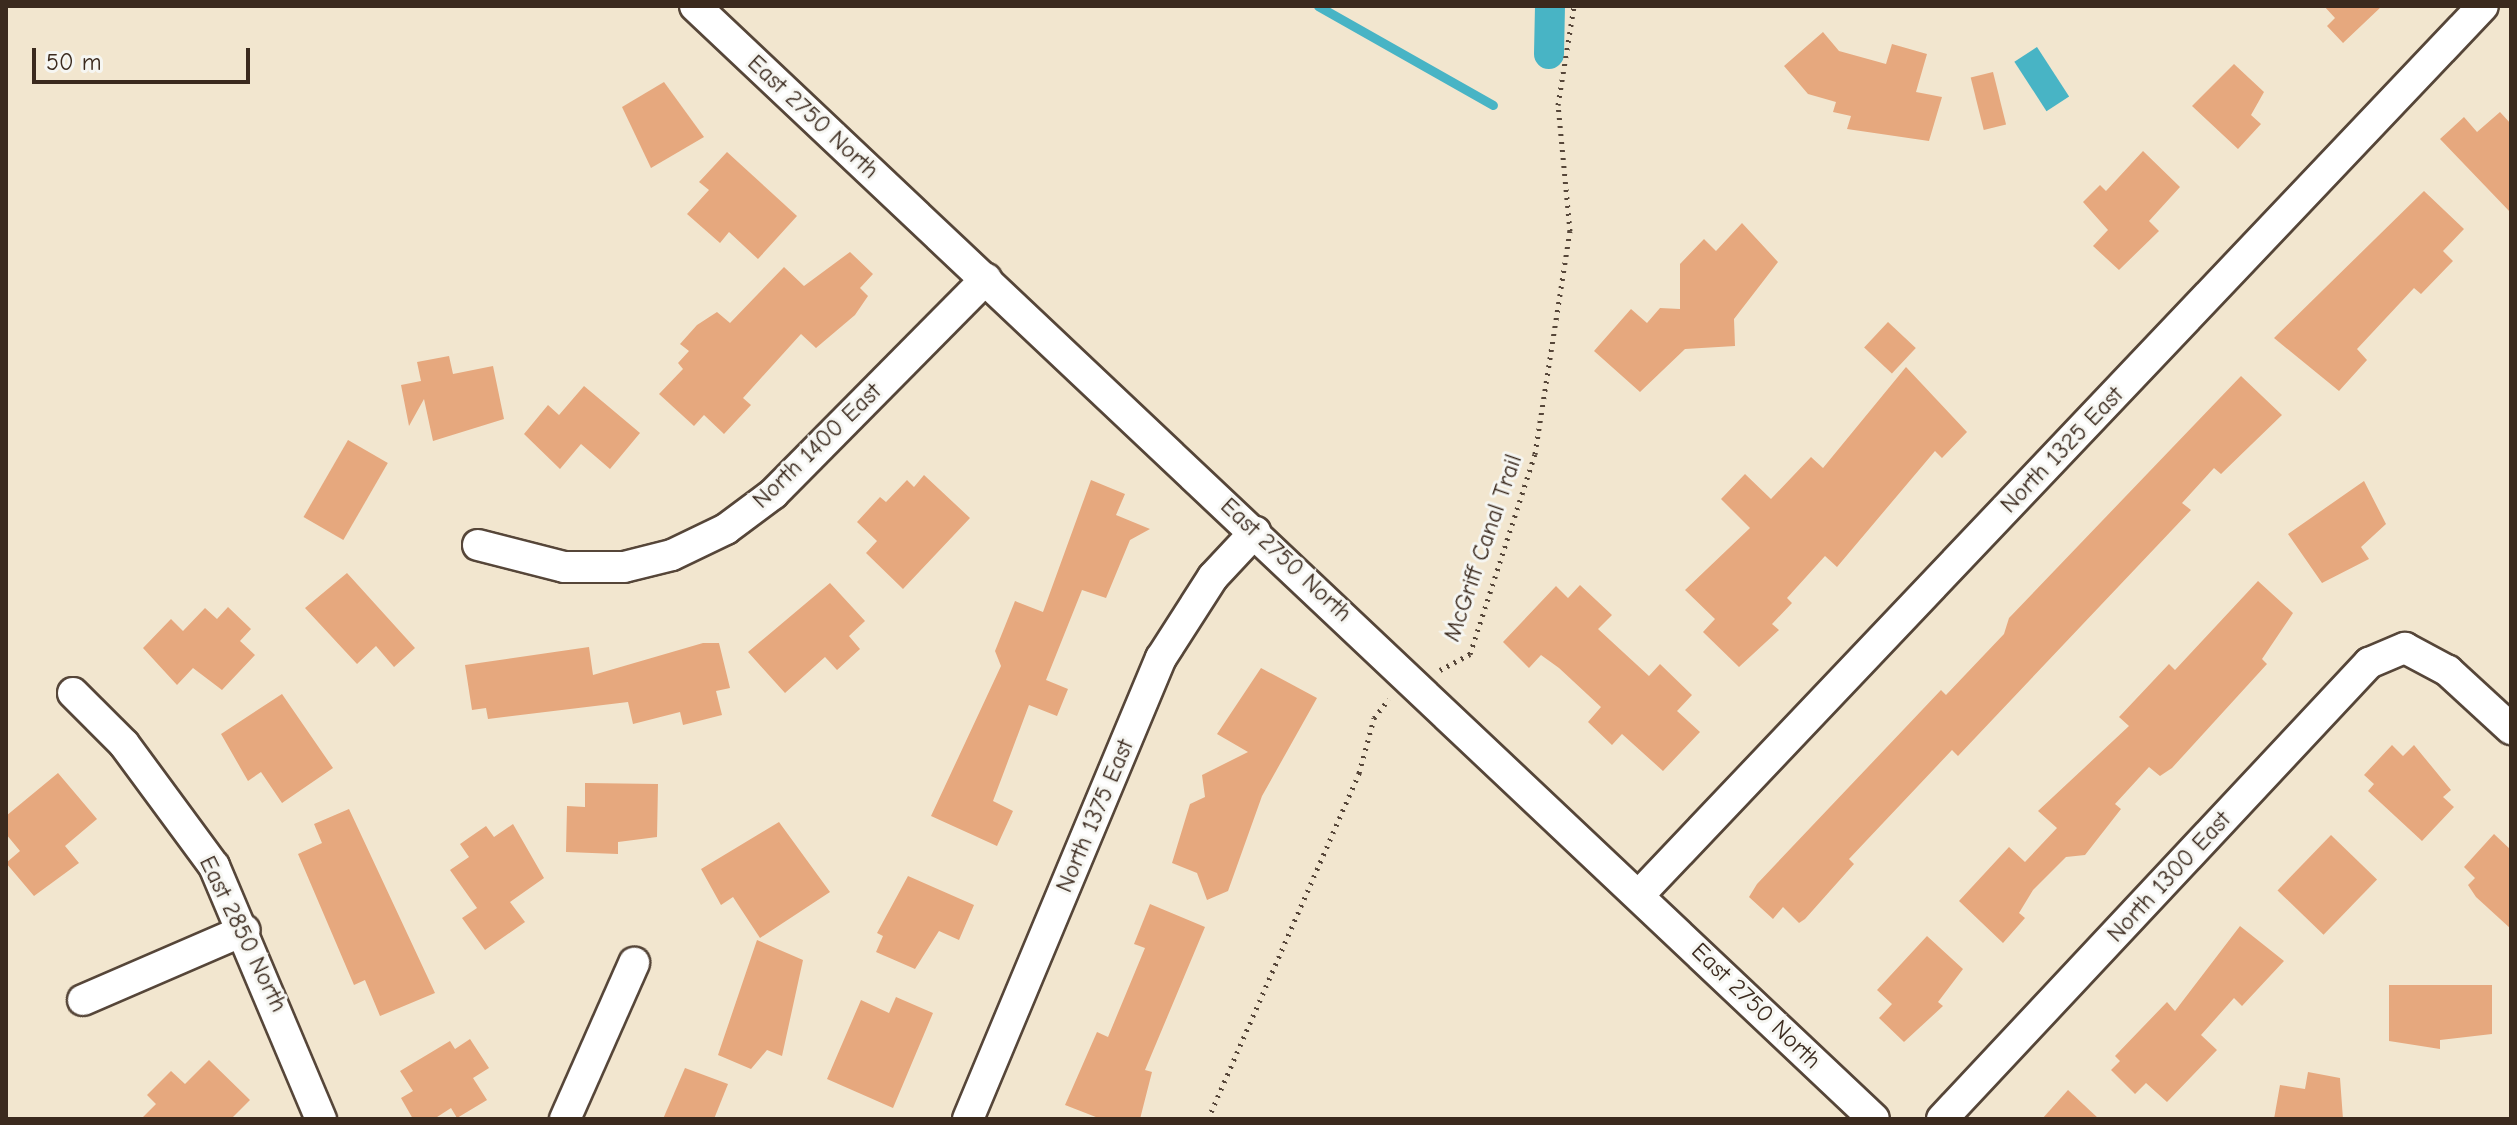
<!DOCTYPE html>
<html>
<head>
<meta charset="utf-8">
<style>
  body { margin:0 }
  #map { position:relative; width:2517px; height:1125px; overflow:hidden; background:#f2e6cf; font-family:"Comic Neue",sans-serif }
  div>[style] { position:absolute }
  .water>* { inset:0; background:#48b4c5; transform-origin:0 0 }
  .stream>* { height:9px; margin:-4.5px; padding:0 4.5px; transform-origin:4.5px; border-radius:4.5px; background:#48b4c5 }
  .canal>* { height:30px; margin:-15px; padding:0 15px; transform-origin:15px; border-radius:15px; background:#48b4c5 }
  .building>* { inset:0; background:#e6a87e; transform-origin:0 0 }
  .path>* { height:5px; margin-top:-2.5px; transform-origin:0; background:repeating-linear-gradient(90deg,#564639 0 2px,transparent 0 8px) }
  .roads { filter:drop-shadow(2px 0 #564639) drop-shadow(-2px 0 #564639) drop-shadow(0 2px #564639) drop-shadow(0 -2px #564639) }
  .street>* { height:30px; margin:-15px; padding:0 15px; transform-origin:15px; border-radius:15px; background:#fff }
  span { translate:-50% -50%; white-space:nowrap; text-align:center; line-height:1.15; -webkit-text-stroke:6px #f6f6f2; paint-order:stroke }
  .street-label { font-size:24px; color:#3b2a1e }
  .frame { position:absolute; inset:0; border:8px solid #3b2a1e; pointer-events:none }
  .scale { position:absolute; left:32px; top:48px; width:218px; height:36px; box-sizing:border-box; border:4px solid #3b2a1e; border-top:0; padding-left:10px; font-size:24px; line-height:28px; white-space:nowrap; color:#3b2a1e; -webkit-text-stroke:6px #f6f6f2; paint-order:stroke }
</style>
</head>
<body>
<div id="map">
  <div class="water">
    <i style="left:2037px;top:47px;width:59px;height:27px;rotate:57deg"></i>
  </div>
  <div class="stream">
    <i style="left:1318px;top:6px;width:201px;rotate:29.5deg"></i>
  </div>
  <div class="canal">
    <i style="left:1549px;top:54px;width:48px;rotate:-88.8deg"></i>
  </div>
  <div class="building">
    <i style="clip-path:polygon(2324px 6px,2382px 6px,2343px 43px,2327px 26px,2335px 18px)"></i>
    <i style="clip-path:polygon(1823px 32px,1839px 51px,1886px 64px,1892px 44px,1927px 54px,1916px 92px,1942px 97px,1929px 141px,1847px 129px,1851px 116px,1833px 112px,1836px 102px,1808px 94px,1784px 66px)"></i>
    <i style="clip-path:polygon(2234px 64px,2264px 92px,2251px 115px,2261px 124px,2238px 149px,2192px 106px)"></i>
    <i style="left:1993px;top:72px;width:54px;height:23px;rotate:76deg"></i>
    <i style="clip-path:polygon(664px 82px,704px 137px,651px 168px,622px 107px)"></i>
    <i style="clip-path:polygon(2500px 112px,2511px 124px,2511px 213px,2440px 139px,2464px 117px,2477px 132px)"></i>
    <i style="clip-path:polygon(2143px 151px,2180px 187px,2149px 221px,2159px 231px,2119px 270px,2093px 246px,2108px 230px,2083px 202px,2100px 185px,2106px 191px)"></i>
    <i style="clip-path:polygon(727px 152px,797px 216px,758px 259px,729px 232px,720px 243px,687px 214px,709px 190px,699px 182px)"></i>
    <i style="clip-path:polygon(2424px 191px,2464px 229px,2443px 251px,2453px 261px,2421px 294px,2414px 288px,2357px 349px,2367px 360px,2339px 391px,2274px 338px)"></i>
    <i style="clip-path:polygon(1742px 223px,1778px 262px,1734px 319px,1735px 346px,1685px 349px,1640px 392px,1594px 351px,1631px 309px,1647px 323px,1660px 308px,1680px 309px,1680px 264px,1704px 239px,1716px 251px)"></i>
    <i style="clip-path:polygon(850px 252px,873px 274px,860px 288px,868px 296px,855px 315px,816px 348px,801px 334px,743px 398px,751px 405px,724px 434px,704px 415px,694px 426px,659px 394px,683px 369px,678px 363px,689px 351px,680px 344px,697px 325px,717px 312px,730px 323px,784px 267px,804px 286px)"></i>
    <i style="left:1888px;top:322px;width:38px;height:35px;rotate:43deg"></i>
    <i style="clip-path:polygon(449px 356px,453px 374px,493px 366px,504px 419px,433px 441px,424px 399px,409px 426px,401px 385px,421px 381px,417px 362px)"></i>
    <i style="clip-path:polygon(1906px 367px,1967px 432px,1942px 458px,1935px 451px,1837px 567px,1825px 556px,1787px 598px,1792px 603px,1772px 624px,1779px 630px,1739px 667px,1703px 632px,1715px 619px,1685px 590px,1750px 528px,1721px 499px,1745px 474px,1771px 499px,1811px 457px,1823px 468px)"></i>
    <i style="clip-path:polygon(2241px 376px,2282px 415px,2221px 474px,2214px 468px,2182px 503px,2191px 510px,1958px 756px,1952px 750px,1849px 859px,1854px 864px,1805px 919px,1799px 923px,1783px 907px,1773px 919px,1749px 897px,1757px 884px,1941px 690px,1946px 695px,2004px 634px,2009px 618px)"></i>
    <i style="clip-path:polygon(584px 386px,640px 433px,610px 469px,581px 444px,560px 469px,524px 434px,548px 405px,559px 415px)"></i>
    <i style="left:348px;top:440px;width:46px;height:89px;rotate:30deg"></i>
    <i style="clip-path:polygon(924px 475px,970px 518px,903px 589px,866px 553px,877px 541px,857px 522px,880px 497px,886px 502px,907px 480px,914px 487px)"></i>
    <i style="clip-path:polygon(1091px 480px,1125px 494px,1116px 515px,1150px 529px,1130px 540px,1106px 598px,1082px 590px,1046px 680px,1068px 689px,1057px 716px,1029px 705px,993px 801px,1013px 811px,997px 846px,931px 816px,1001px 666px,995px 651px,1015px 601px,1043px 612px)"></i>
    <i style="clip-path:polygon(2364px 481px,2386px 524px,2361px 547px,2369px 559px,2322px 583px,2288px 534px)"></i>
    <i style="clip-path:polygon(347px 573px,415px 648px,394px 667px,376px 646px,357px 664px,305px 608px)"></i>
    <i style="clip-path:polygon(2258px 581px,2293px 613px,2262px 659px,2267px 664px,2172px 768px,2160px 776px,2149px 767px,2115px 804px,2121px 809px,2085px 855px,2066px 857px,2033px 890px,2019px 913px,2025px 918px,2003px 943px,1959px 901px,2009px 847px,2025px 862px,2057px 828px,2038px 811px,2129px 726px,2119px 717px,2169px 664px,2175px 670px)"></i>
    <i style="clip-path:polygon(830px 583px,865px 621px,849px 636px,860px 649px,837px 670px,825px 657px,785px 693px,748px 652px)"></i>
    <i style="clip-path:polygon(1580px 585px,1612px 615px,1598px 629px,1649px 676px,1660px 664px,1692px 695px,1677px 711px,1700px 732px,1663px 771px,1622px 734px,1612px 745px,1588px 722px,1601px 707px,1559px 668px,1541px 655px,1529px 668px,1503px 642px,1556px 586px,1568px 598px)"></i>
    <i style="clip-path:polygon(228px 607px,251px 629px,240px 641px,255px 655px,222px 690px,193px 668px,177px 685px,143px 648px,171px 619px,183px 631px,205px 608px,217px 619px)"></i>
    <i style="clip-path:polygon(703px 643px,719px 643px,730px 688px,716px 691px,722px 715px,683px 725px,680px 712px,633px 724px,628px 702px,488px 719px,486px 708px,472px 710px,465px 665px,589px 647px,593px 675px)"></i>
    <i style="clip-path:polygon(1261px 668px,1317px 698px,1262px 796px,1228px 891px,1207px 900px,1197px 873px,1172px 863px,1190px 804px,1205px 797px,1202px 775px,1248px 752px,1217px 734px)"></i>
    <i style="clip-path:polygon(282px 694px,333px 768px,282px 803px,261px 772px,248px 781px,221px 734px)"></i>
    <i style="clip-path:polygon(2392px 745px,2403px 756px,2414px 745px,2451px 790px,2443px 797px,2454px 807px,2422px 841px,2368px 791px,2374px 784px,2364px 775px)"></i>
    <i style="clip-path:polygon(58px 773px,97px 819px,65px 846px,79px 863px,34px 896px,6px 863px,20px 851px,6px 834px,6px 816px)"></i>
    <i style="clip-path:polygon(585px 783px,658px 784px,657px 837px,618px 842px,618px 854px,566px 852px,567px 806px,585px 807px)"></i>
    <i style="clip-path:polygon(349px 809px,435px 993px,380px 1016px,365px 980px,354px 985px,298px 854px,322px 843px,314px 824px)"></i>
    <i style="clip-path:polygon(779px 822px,830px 892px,760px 938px,733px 897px,721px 905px,701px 869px)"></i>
    <i style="clip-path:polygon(513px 824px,544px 878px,510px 902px,525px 922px,485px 950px,462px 918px,477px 908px,450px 870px,469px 857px,460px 844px,486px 826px,494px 837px)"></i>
    <i style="clip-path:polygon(2494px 834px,2511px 850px,2511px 929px,2476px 897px,2468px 885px,2475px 878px,2464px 867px)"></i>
    <i style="left:2331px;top:835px;width:64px;height:77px;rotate:44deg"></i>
    <i style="clip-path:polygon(908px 876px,974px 905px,959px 940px,939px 931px,915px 969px,876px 952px,883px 936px,877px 933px)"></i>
    <i style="clip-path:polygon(1150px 904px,1205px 927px,1145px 1070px,1152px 1072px,1140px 1119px,1101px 1119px,1065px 1105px,1097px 1032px,1108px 1037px,1145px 948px,1134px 944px)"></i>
    <i style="clip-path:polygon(2240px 926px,2284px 961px,2242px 1006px,2234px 998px,2201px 1035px,2217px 1050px,2167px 1102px,2146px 1083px,2135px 1094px,2111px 1070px,2120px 1061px,2115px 1056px,2167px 1002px,2175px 1011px)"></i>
    <i style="clip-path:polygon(1927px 936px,1963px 969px,1938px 1002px,1943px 1006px,1904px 1042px,1879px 1018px,1892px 1004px,1877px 990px)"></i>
    <i style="clip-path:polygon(757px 940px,803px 960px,782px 1056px,767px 1050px,751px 1069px,718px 1055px)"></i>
    <i style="clip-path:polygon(2389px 985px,2492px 985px,2492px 1034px,2440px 1040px,2440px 1049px,2389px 1041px)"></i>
    <i style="clip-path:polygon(896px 997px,933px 1013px,893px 1108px,827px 1079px,861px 1000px,889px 1013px)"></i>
    <i style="clip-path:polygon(470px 1039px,489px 1068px,473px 1078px,487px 1100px,457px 1118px,451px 1108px,434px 1119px,413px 1119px,401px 1098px,413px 1091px,400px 1071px,450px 1041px,455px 1049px)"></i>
    <i style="clip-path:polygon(209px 1060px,250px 1100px,231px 1119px,141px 1119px,156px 1104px,147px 1095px,171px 1071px,185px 1084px)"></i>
    <i style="clip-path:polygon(685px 1068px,728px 1084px,714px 1119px,663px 1119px)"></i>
    <i style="clip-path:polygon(2308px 1072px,2340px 1078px,2343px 1119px,2274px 1119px,2280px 1085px,2305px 1089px)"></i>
    <i style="clip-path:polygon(2068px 1090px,2099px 1119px,2042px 1119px)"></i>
  </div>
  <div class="path">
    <i style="left:1440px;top:670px;width:34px;rotate:-28deg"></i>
    <i style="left:1470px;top:654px;width:210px;rotate:-72deg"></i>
    <i style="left:1535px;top:454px;width:226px;rotate:-81.1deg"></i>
    <i style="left:1570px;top:231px;width:127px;rotate:-95.4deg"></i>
    <i style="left:1558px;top:105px;width:100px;rotate:-80.8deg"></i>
    <i style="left:1208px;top:1119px;width:378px;rotate:-66.4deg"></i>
    <i style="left:1359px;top:773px;width:57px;rotate:-74.7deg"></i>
    <i style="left:1374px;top:718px;width:24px;rotate:-52deg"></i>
  </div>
  <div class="roads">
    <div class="street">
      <i style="left:695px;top:6px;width:1621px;rotate:43.35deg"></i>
      <i style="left:478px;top:545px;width:89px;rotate:14.3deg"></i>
      <i style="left:564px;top:567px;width:60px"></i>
      <i style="left:624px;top:567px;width:49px;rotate:-14deg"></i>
      <i style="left:672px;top:555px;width:60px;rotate:-25.7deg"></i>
      <i style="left:726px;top:529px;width:59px;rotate:-36.7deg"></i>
      <i style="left:773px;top:494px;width:303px;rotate:-45.3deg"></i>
      <i style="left:73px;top:693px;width:72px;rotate:45deg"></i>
      <i style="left:124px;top:744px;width:152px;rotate:53.6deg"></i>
      <i style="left:214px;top:866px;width:275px;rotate:67.1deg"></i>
      <i style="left:1640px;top:894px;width:1224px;rotate:-46.49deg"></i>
      <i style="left:83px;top:1000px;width:176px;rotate:-23.4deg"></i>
      <i style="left:565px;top:1119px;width:171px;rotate:-66.1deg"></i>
      <i style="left:968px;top:1119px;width:500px;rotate:-67.3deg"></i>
      <i style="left:1161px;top:658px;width:96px;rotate:-57.3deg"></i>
      <i style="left:1213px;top:577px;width:62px;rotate:-47deg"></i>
      <i style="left:1942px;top:1119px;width:625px;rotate:-46.88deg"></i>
      <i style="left:2369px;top:663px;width:39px;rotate:-23deg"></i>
      <i style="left:2405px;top:648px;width:49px;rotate:28.1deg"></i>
      <i style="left:2448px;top:671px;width:86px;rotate:42.6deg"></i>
    </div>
  </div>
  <div class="street-label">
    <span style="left:813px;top:117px;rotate:43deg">East 2750 North</span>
    <span style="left:817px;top:446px;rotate:-44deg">North 1400 East</span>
    <span style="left:2062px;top:450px;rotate:-46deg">North 1325 East</span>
    <span style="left:1483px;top:548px;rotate:-71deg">McGriff Canal Trail</span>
    <span style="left:1286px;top:560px;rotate:43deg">East 2750 North</span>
    <span style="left:1095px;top:816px;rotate:-67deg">North 1375 East</span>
    <span style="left:2169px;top:877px;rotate:-47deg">North 1300 East</span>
    <span style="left:243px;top:934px;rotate:64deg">East 2850 North</span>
    <span style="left:1756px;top:1006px;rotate:44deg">East 2750 North</span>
  </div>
  <div class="frame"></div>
  <div class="scale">50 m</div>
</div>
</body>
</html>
